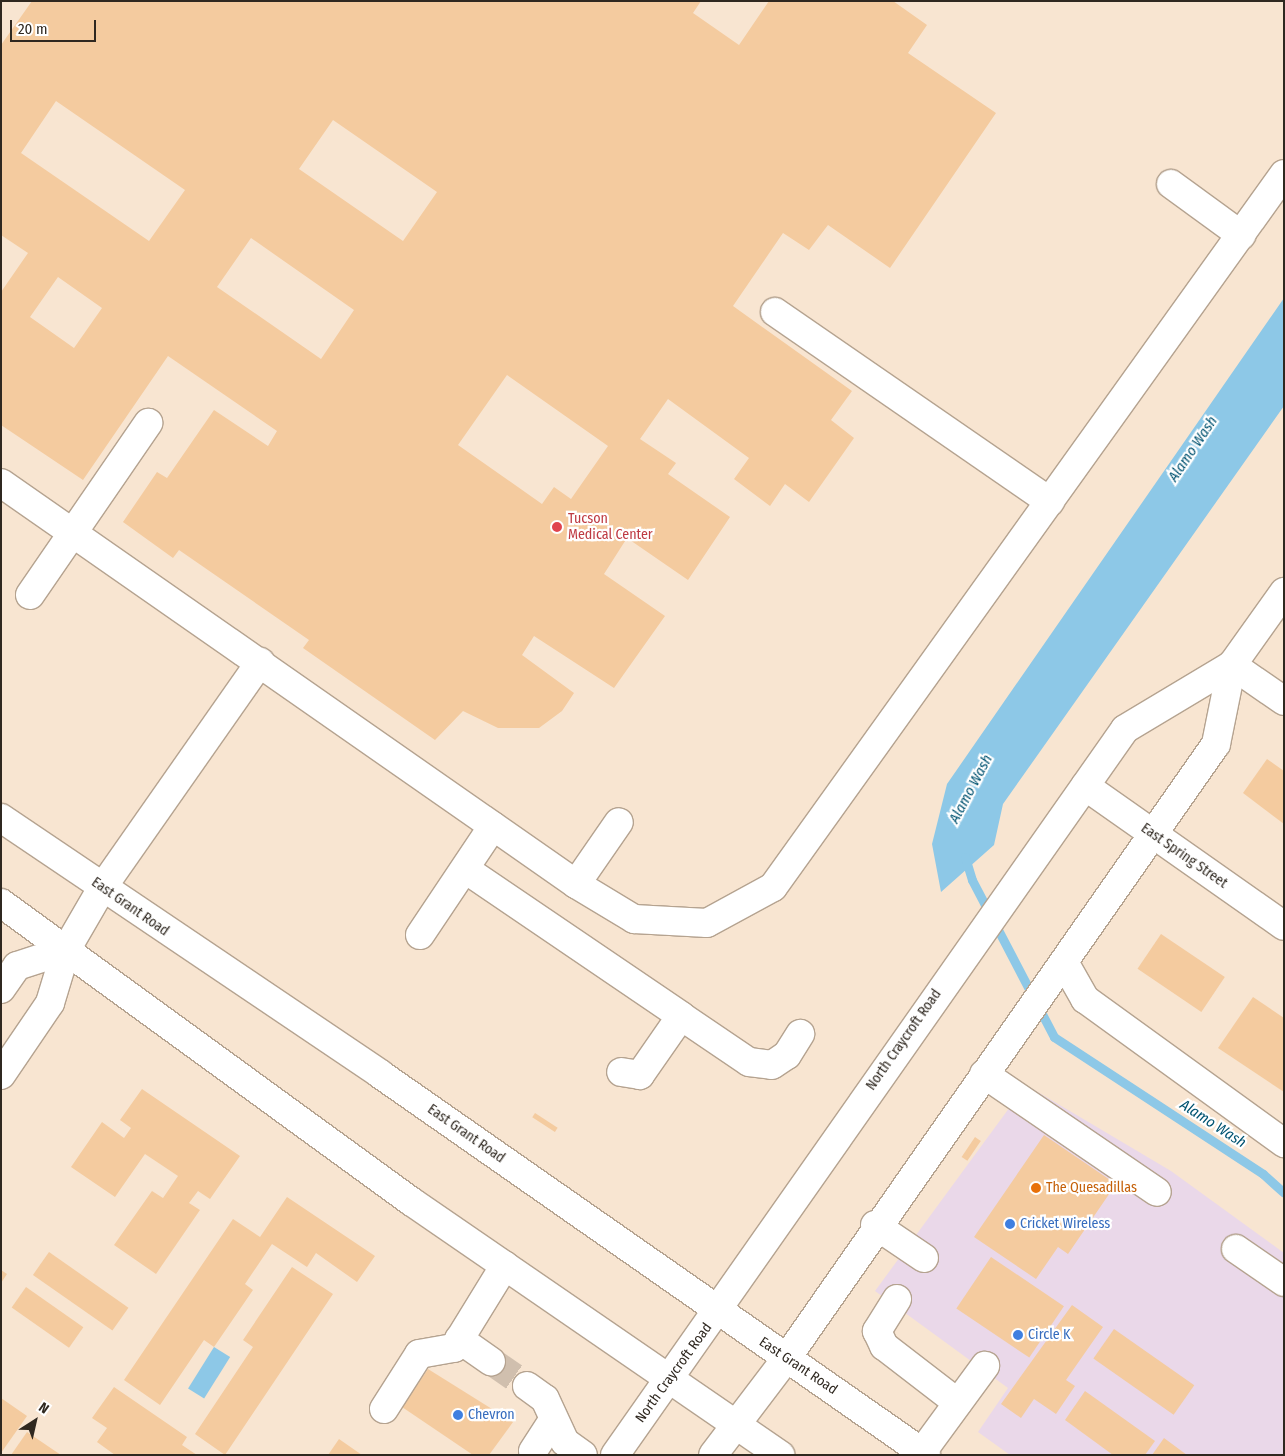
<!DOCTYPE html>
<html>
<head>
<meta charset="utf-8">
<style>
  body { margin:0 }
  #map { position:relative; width:1285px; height:1456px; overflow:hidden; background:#f8e5d1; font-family:"Fira Sans Condensed",sans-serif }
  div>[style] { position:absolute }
  .commercial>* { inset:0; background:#ead8e9 }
  .water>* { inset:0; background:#8dc8e7; transform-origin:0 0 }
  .stream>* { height:9px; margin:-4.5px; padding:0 4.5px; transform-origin:4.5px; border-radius:4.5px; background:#8dc8e7 }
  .building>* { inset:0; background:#f4cb9f; transform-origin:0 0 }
  .minor-tunnel>* { height:28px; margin-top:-14px; transform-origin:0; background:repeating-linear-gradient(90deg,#d0bfae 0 28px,transparent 0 42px) }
  .roads { filter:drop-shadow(1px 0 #b5a390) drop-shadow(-1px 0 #b5a390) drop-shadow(0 1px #b5a390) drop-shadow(0 -1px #b5a390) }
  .minor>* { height:28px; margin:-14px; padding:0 14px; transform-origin:14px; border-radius:14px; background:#fff }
  .major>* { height:28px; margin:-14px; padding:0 14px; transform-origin:14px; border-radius:14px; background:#fff }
  .dots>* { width:14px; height:14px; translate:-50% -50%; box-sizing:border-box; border:2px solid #fff; border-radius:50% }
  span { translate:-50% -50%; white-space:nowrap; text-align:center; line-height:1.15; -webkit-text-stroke:4.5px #fff; paint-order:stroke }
  .health-label { font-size:14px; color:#be3a42 }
  .left { translate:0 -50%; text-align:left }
  .street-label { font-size:14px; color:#2f2820 }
  .food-label { font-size:14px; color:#c56008 }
  .shop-label { font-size:14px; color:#366cbe }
  .water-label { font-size:15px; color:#015371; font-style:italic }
  .frame { position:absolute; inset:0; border:2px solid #2f2820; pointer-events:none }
  .north { position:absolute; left:10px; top:1396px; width:50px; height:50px; -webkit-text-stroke:4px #fff; paint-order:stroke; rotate:35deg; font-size:14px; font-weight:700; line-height:20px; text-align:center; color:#2f2820 }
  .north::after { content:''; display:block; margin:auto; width:18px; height:22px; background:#2f2820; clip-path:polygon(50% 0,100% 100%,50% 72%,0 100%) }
  .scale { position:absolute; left:10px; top:20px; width:86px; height:22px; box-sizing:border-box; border:2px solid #2f2820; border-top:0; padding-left:6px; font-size:15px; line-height:18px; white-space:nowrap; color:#2f2820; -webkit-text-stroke:4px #fff; paint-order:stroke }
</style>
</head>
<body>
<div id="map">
  <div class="commercial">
    <i style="clip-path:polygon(1026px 1085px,1171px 1171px,1284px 1253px,1284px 1455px,1010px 1455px,978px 1432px,1008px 1388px,875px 1291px)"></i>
  </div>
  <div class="water">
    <i style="clip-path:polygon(1284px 298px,1284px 406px,1003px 804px,994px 845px,941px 892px,932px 844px,947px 784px)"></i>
    <i style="left:214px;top:1347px;width:19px;height:49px;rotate:32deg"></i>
  </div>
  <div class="stream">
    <i style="left:965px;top:857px;width:24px;rotate:73deg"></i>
    <i style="left:972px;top:880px;width:177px;rotate:62.4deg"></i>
    <i style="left:1054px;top:1037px;width:250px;rotate:33.2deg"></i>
    <i style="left:1263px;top:1174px;width:28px;rotate:42deg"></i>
  </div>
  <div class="building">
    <i style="clip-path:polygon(evenodd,32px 1px,701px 1px,693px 13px,739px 45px,769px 1px,893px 1px,927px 25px,908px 53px,996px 113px,890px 268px,828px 225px,809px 250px,783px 233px,733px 306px,852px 391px,831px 420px,854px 438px,809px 502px,785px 484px,770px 506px,734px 479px,749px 458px,668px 399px,640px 439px,676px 463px,668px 474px,730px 517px,688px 580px,627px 538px,604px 574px,665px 616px,614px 688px,534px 636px,522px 655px,574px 693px,562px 711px,539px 728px,498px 728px,463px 711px,435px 740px,303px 648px,309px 640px,179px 550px,173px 558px,123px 522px,157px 472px,167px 478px,214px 410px,268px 446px,277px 431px,168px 356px,83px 480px,1px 425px,1px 292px,28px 253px,1px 235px,1px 45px,32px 1px,56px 101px,185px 190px,149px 241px,21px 153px,56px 101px,32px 1px,333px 120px,437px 192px,403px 241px,299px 169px,333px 120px,32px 1px,251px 238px,354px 310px,321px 359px,217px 287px,251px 238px,32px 1px,58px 277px,102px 308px,74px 348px,30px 317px,58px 277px,32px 1px,507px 375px,608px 446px,571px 499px,554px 487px,542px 504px,458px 445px,507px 375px)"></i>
    <i style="clip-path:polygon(1267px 759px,1284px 771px,1284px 824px,1243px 793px)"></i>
    <i style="left:1161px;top:934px;width:77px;height:42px;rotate:34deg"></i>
    <i style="clip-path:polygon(1253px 997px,1284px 1018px,1284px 1092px,1218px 1048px)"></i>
    <i style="clip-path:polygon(142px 1089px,240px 1156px,210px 1199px,198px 1191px,189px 1203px,200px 1210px,156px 1274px,114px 1245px,152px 1191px,163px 1198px,178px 1176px,145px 1154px,115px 1197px,71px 1167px,102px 1122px,124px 1138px,131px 1128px,120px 1120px)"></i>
    <i style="left:535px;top:1113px;width:27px;height:5px;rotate:33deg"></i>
    <i style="clip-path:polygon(1044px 1135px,1116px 1184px,1068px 1254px,1058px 1247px,1036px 1279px,974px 1237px)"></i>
    <i style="left:975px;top:1137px;width:7px;height:24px;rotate:34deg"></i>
    <i style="clip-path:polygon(287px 1197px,375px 1256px,357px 1282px,316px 1253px,307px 1267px,272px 1244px,245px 1284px,253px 1290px,214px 1347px,204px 1340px,160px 1405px,124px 1380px,233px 1219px,260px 1237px)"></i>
    <i style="left:49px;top:1252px;width:97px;height:28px;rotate:35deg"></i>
    <i style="left:991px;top:1257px;width:88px;height:62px;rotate:34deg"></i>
    <i style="clip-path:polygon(292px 1267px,333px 1294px,225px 1455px,195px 1434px,253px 1347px,243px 1340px)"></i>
    <i style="clip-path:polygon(1px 1270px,7px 1274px,1px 1283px)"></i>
    <i style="left:26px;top:1287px;width:70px;height:25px;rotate:35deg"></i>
    <i style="clip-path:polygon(1072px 1305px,1103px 1327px,1066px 1380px,1075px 1386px,1056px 1414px,1034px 1399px,1021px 1418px,1001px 1404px)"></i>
    <i style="left:1114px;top:1329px;width:98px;height:36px;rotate:35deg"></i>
    <i style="clip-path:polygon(428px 1369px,513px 1422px,489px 1455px,473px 1455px,402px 1407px)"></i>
    <i style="clip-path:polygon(114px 1387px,187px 1437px,182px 1445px,197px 1455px,115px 1455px,97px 1442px,107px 1428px,92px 1418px)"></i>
    <i style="clip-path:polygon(1085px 1391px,1155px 1441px,1145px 1455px,1113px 1455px,1065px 1420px)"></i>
    <i style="clip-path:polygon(1px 1398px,27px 1416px,1px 1453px)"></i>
    <i style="clip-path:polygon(27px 1432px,61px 1455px,11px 1455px)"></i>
    <i style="clip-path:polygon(1164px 1438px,1187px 1455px,1152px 1455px)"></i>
    <i style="clip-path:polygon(339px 1439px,362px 1455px,328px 1455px)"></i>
  </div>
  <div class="minor-tunnel">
    <i style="left:491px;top:1361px;width:44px;rotate:34.8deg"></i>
  </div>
  <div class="roads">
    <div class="minor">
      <i style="left:1171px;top:184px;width:87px;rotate:36.1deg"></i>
      <i style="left:775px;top:312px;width:334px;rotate:34.6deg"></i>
      <i style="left:1px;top:483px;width:701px;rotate:34.89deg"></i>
      <i style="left:576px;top:884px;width:68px;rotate:31.1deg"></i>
      <i style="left:634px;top:919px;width:73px;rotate:3.1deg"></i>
      <i style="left:707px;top:923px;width:75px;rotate:-28.6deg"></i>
      <i style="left:773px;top:887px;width:877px;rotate:-54.37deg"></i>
      <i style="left:30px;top:595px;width:209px;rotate:-55.5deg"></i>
      <i style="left:1232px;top:665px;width:63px;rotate:34.7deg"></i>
      <i style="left:1085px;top:786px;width:243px;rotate:35.1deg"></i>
      <i style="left:465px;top:869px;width:261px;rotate:34.2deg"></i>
      <i style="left:681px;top:1016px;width:72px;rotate:124.8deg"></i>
      <i style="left:640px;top:1075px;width:19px;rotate:-171deg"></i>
      <i style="left:576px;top:884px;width:75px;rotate:-55.3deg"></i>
      <i style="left:420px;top:935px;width:131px;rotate:-56.2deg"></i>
      <i style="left:66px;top:950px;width:72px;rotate:-59.9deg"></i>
      <i style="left:102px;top:888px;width:276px;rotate:-55deg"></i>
      <i style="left:1064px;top:962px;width:43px;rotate:60.4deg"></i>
      <i style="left:1085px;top:999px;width:246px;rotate:35.9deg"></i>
      <i style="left:1px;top:989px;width:28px;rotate:-55deg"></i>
      <i style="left:17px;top:966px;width:52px;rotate:-18.1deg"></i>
      <i style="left:66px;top:950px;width:55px;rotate:106.8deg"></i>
      <i style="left:50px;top:1003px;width:87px;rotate:124.2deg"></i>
      <i style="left:681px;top:1016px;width:82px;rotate:34.1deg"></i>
      <i style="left:749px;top:1062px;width:23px;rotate:7deg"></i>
      <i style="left:772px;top:1065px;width:18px;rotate:-34deg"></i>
      <i style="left:787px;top:1055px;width:25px;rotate:-58deg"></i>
      <i style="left:984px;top:1074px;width:209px;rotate:34.3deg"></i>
      <i style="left:875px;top:1225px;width:59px;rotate:34deg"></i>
      <i style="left:1236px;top:1249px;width:58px;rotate:34.5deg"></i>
      <i style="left:897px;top:1299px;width:38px;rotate:122deg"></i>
      <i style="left:877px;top:1331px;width:17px;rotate:65deg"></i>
      <i style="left:884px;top:1346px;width:93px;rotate:37.6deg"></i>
      <i style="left:459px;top:1339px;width:39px;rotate:35deg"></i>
      <i style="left:527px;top:1386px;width:22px;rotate:36deg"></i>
      <i style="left:545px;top:1399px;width:47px;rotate:65.1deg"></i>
      <i style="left:565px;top:1442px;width:22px;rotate:36deg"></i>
      <i style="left:384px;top:1409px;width:65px;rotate:-57.5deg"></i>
      <i style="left:419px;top:1354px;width:36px;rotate:-10deg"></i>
      <i style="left:454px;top:1348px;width:97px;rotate:-58.4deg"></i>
      <i style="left:533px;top:1451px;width:38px;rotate:-57deg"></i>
      <i style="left:922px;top:1452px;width:107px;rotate:-53.8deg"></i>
    </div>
    <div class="major">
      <i style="left:1px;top:818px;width:457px;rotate:34deg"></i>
      <i style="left:380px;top:1074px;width:666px;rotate:34.91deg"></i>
      <i style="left:1px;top:903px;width:508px;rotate:36.04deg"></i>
      <i style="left:412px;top:1202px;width:447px;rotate:34.5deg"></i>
      <i style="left:615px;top:1455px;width:887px;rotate:-54.91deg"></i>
      <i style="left:1125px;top:729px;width:125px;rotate:-30.9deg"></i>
      <i style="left:1232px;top:665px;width:90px;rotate:-54.5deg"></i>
      <i style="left:713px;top:1455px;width:121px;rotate:-52.8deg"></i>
      <i style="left:786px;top:1359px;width:750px;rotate:-55.04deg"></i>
      <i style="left:1216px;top:744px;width:81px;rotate:-78.6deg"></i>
    </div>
  </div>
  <div class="dots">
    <i style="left:557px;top:527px;background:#e0444e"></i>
    <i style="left:1036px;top:1188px;background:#e8710a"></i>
    <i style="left:1010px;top:1224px;background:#3f7fe0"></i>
    <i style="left:1018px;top:1335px;background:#3f7fe0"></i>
    <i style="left:458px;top:1415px;background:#3f7fe0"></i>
  </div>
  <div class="health-label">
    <span class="left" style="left:568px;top:527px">Tucson<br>Medical Center</span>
  </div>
  <div class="street-label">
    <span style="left:1184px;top:856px;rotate:35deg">East Spring Street</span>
    <span style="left:130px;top:907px;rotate:35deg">East Grant Road</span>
    <span style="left:904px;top:1040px;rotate:-55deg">North Craycroft Road</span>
    <span style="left:466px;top:1134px;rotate:35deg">East Grant Road</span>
    <span style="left:798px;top:1366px;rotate:34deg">East Grant Road</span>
    <span style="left:674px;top:1373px;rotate:-54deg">North Craycroft Road</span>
  </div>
  <div class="food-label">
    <span class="left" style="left:1046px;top:1188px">The Quesadillas</span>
  </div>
  <div class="shop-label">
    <span class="left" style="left:1020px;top:1224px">Cricket Wireless</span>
    <span class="left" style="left:1028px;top:1335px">Circle K</span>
    <span class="left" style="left:468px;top:1415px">Chevron</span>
  </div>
  <div class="water-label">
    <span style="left:1193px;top:449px;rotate:-56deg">Alamo Wash</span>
    <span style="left:971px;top:789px;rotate:-62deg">Alamo Wash</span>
    <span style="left:1213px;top:1124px;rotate:33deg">Alamo Wash</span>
  </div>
  <div class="frame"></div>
  <div class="north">N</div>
  <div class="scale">20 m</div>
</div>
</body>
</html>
